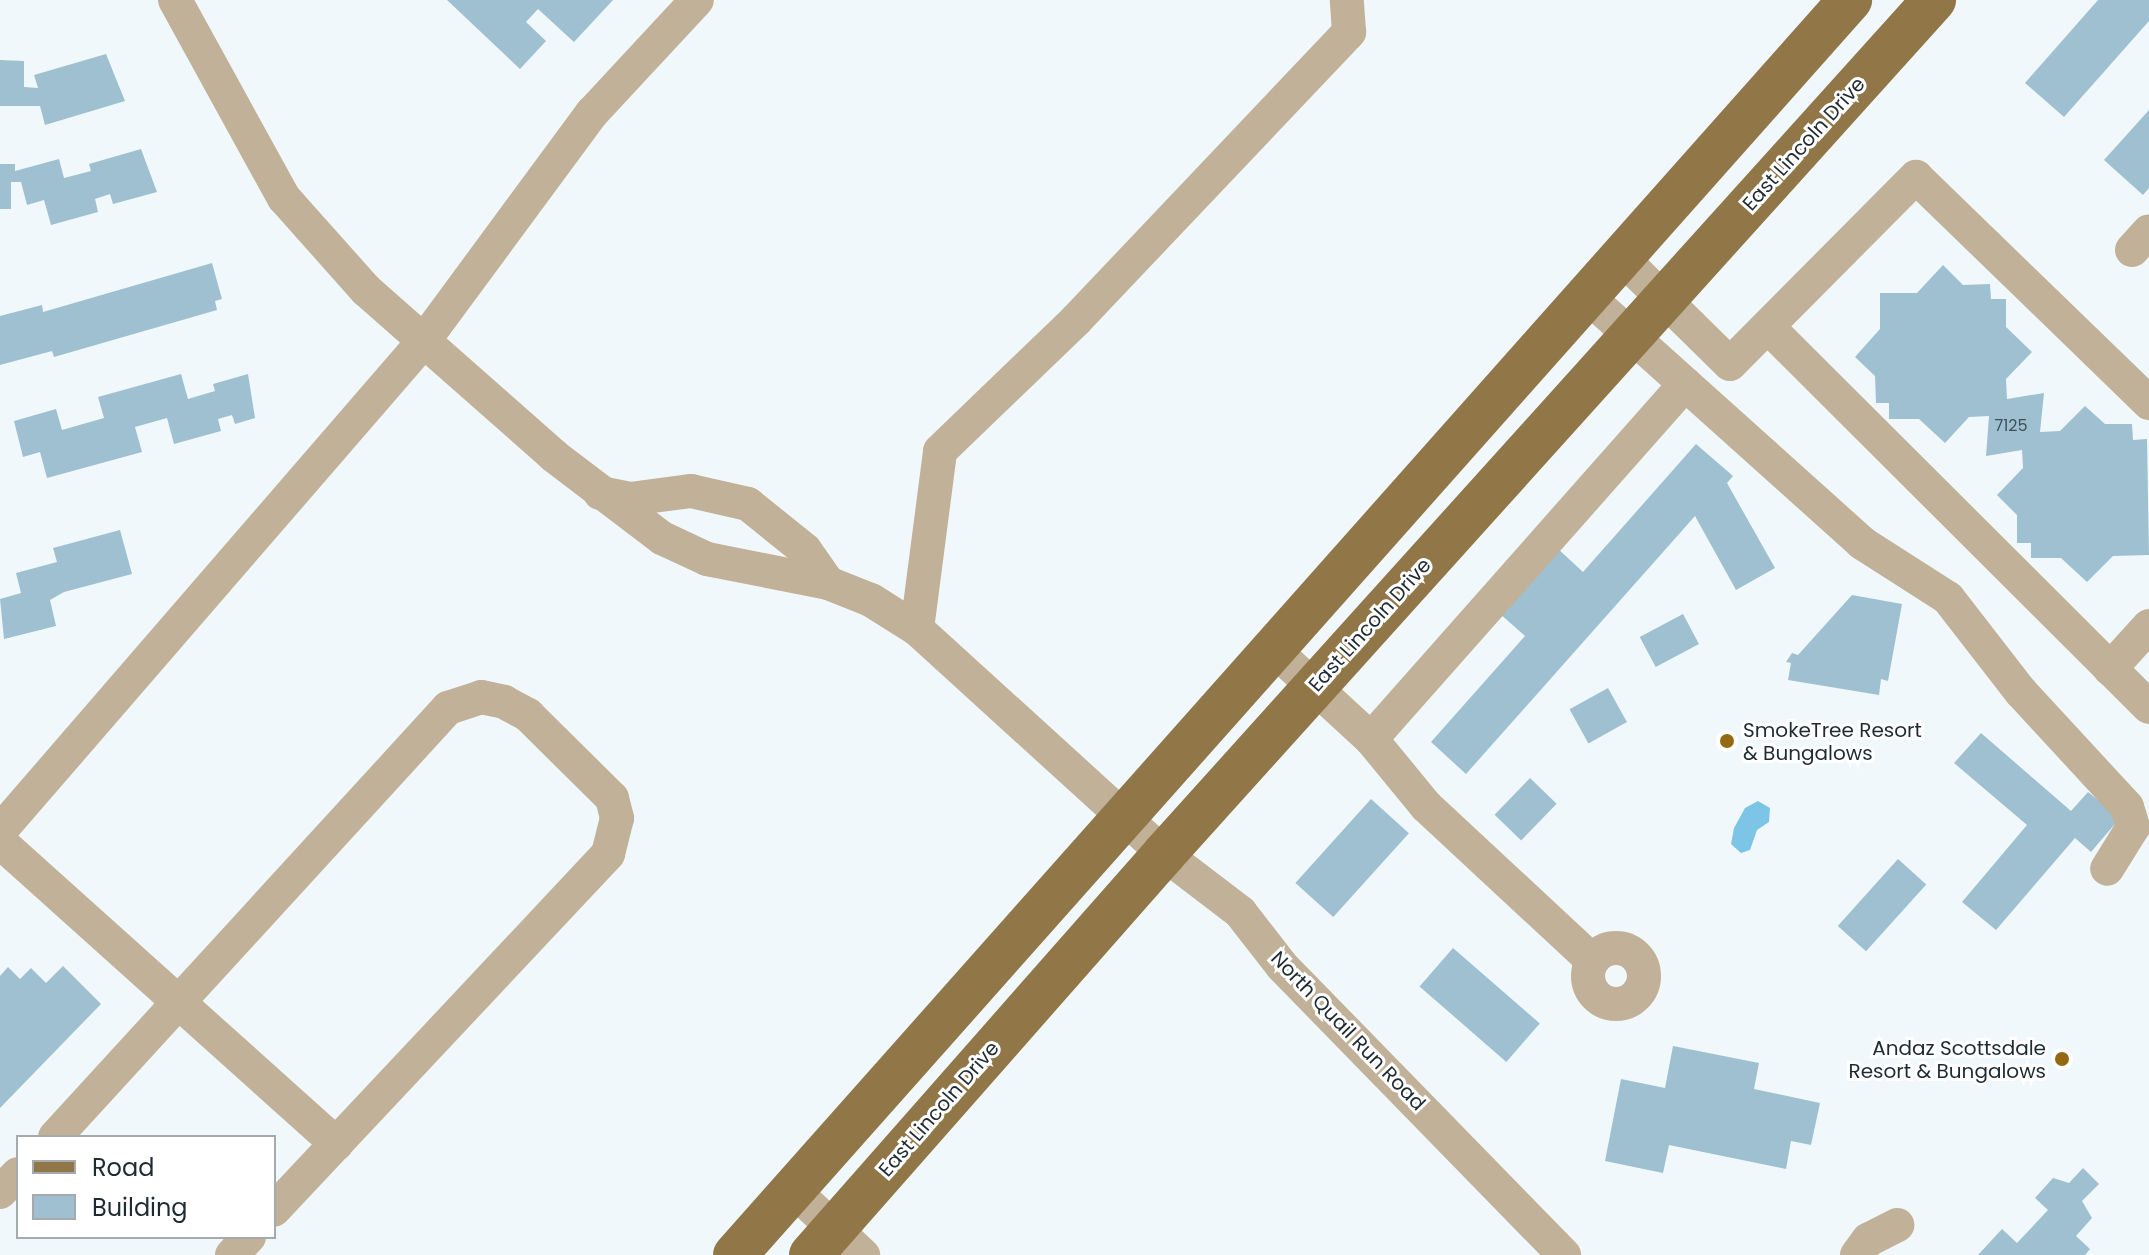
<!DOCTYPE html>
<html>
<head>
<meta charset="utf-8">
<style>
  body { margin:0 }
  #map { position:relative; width:2149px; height:1255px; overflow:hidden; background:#f1f8fb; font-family:Poppins,sans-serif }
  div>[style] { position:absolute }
  .water>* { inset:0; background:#7cc5e6 }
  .building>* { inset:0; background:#9ec0d1; transform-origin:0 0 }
  .minor>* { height:34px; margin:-17px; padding:0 17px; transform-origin:17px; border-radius:17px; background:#c0b198 }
  .minor>.ring { margin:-17px; padding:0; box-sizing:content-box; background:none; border:34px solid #c0b198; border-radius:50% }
  .major>* { height:44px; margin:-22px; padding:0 22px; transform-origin:22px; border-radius:22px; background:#917647 }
  .dots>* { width:22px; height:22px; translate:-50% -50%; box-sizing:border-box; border:4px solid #fff; border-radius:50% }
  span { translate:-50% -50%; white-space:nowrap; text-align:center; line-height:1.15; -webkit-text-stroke:6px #fff; paint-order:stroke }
  .number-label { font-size:16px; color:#3e515a }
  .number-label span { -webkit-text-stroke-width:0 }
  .street-label { font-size:20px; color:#1e2c32 }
  .poi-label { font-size:20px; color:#1e2c32 }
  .left { translate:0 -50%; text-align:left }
  .right { translate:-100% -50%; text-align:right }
  .legend { position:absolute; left:16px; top:1135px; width:260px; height:104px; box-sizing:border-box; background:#fff; border:2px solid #a5abad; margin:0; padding:10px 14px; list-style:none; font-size:24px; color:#1e2c32 }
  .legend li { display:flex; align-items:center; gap:16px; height:40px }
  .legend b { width:40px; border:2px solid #a5abad }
</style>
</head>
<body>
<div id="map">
  <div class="water">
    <i style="clip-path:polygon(1758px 801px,1770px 808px,1769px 822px,1757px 830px,1750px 850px,1741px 853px,1731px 844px,1734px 828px,1745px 808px)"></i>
  </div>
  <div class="building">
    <i style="clip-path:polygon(447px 0,613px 0,574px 42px,538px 9px,526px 22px,546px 41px,520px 69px)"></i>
    <i style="clip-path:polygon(2098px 0,2149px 0,2149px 21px,2064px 117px,2025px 83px)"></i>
    <i style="clip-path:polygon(106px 54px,125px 101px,45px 125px,40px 106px,0 106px,0 60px,24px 61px,24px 87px,38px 88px,34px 75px)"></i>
    <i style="clip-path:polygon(2149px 110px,2149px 188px,2143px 195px,2104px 160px)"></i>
    <i style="clip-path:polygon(141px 149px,157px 192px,113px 204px,110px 194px,95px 199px,98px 212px,51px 225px,44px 200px,27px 205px,21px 182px,11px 182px,11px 209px,0 209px,0 164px,15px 164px,15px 171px,59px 159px,64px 178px,91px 171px,89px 164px)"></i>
    <i style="clip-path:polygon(212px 263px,222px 299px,215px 301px,217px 310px,54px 357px,52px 351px,0 365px,0 316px,42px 305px,43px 312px)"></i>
    <i style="clip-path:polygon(1943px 265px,1963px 285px,1990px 284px,1991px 299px,2006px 299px,2006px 327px,2032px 352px,2006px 379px,2007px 399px,2044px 393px,2040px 432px,2060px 431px,2085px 406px,2105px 424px,2132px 424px,2133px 440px,2147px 439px,2149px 555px,2113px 556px,2087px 582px,2061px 558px,2031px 558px,2031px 543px,2017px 543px,2017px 515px,1997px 495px,2023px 468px,2022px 450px,1986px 456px,1989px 416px,1969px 417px,1945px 443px,1919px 419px,1889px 419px,1889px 403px,1876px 403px,1875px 376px,1855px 357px,1880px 329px,1880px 293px,1917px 293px)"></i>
    <i style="clip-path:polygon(181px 374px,188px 399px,215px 391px,213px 384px,248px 374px,255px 418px,235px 424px,232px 415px,218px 419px,221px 431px,174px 444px,167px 418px,135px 427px,142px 452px,47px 478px,40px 452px,23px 457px,14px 421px,56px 409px,62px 430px,104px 418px,98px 397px)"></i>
    <i style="clip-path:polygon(1696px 444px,1733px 476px,1727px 483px,1775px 568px,1736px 590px,1695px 516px,1466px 774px,1431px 742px,1525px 636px,1498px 612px,1556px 547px,1583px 572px)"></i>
    <i style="clip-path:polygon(120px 530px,132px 574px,64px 592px,50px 600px,56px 626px,4px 639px,0 599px,21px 593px,16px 573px,57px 562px,53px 548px)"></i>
    <i style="clip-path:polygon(1852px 595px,1902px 604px,1888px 681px,1881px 679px,1879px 695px,1788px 680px,1791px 663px,1786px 662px,1792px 653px,1798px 655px)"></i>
    <i style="left:1683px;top:614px;width:34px;height:49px;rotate:62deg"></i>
    <i style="left:1608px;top:688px;width:39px;height:44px;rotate:61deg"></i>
    <i style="clip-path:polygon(1981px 733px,2071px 811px,2088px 792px,2120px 818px,2091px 852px,2075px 838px,1996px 930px,1962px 902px,2027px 825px,1954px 763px)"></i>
    <i style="left:1530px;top:778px;width:37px;height:51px;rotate:44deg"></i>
    <i style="left:1371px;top:799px;width:51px;height:113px;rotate:42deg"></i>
    <i style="left:1898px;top:859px;width:38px;height:90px;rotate:42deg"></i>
    <i style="left:1453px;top:948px;width:115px;height:51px;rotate:41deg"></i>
    <i style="clip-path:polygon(63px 966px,101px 1004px,0 1108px,0 976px,8px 967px,20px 979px,31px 968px,46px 983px)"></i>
    <i style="clip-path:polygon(1673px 1046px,1759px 1063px,1754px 1089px,1820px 1103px,1811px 1145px,1791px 1141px,1786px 1169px,1669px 1145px,1663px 1173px,1605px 1161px,1621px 1079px,1665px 1088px)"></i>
    <i style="clip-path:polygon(2083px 1168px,2099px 1184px,2082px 1201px,2092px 1218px,2076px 1236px,2090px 1249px,2085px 1255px,1978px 1255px,2002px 1229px,2017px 1243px,2048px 1210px,2035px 1198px,2053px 1178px,2069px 1183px)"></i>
  </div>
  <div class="minor">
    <i style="left:175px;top:0;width:226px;rotate:61.2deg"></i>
    <i style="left:284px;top:198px;width:123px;rotate:48.3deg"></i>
    <i style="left:366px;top:290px;width:251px;rotate:41.4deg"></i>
    <i style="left:554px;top:456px;width:136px;rotate:37.2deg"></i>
    <i style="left:662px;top:538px;width:50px;rotate:25deg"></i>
    <i style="left:707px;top:559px;width:123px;rotate:11.2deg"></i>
    <i style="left:828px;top:583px;width:46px;rotate:21.6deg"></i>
    <i style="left:871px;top:600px;width:54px;rotate:32.2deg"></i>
    <i style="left:917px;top:629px;width:334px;rotate:42.3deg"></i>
    <i style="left:1164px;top:854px;width:96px;rotate:37.3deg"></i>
    <i style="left:1240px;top:912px;width:68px;rotate:52.1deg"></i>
    <i style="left:1282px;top:966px;width:404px;rotate:45.7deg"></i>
    <i style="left:2132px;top:250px;width:25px;rotate:-48deg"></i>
    <i style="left:1622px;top:258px;width:151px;rotate:44.5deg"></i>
    <i style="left:1730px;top:364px;width:264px;rotate:-45.2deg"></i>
    <i style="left:1916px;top:177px;width:325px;rotate:44.1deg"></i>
    <i style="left:1587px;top:296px;width:370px;rotate:41.9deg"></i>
    <i style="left:1862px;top:543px;width:102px;rotate:32.6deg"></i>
    <i style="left:1948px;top:598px;width:119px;rotate:52.2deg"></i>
    <i style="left:2021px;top:692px;width:156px;rotate:47.3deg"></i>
    <i style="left:2127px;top:807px;width:21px;rotate:73deg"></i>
    <i style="left:2133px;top:827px;width:49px;rotate:121.8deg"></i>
    <i style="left:1768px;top:327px;width:538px;rotate:44.92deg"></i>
    <i style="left:600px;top:493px;width:31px;rotate:11deg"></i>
    <i style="left:630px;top:499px;width:62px;rotate:-7.5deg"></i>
    <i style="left:691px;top:491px;width:58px;rotate:12.8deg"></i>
    <i style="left:748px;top:504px;width:73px;rotate:38.9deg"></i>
    <i style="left:805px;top:550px;width:40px;rotate:55.1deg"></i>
    <i style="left:917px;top:629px;width:179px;rotate:-82.6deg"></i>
    <i style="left:940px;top:451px;width:189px;rotate:-43.9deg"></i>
    <i style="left:1076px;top:320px;width:397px;rotate:-46.5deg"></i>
    <i style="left:1349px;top:32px;width:32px;rotate:-94deg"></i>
    <i style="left:1273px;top:649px;width:133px;rotate:42.6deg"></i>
    <i style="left:1371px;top:739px;width:474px;rotate:-48.5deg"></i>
    <i style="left:2110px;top:669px;width:58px;rotate:-47.8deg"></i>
    <i style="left:1371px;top:739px;width:87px;rotate:50.6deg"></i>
    <i style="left:1426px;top:806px;width:226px;rotate:42.9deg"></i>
    <i style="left:0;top:831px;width:647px;rotate:-49.14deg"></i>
    <i style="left:423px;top:342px;width:285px;rotate:-53.6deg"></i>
    <i style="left:592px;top:113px;width:154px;rotate:-47.1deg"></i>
    <i style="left:0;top:842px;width:452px;rotate:41.9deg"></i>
    <i class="ring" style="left:1588px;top:948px;width:22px;height:22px"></i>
    <i style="left:55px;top:1137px;width:582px;rotate:-47.51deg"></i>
    <i style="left:448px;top:708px;width:35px;rotate:-18deg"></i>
    <i style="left:481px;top:697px;width:24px;rotate:12deg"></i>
    <i style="left:504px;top:702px;width:27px;rotate:28deg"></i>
    <i style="left:528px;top:715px;width:118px;rotate:44.7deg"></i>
    <i style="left:612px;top:798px;width:21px;rotate:76deg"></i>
    <i style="left:617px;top:818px;width:37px;rotate:104deg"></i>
    <i style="left:608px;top:854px;width:488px;rotate:133.2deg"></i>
    <i style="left:793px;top:1190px;width:96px;rotate:42.9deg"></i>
    <i style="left:0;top:1192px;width:25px;rotate:-45deg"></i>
    <i style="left:232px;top:1255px;width:25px;rotate:-47deg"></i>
    <i style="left:1857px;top:1255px;width:19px;rotate:-54deg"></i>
    <i style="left:1868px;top:1240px;width:33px;rotate:-27deg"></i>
  </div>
  <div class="major">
    <i style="left:735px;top:1255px;width:1679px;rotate:-48.38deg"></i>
    <i style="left:811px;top:1255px;width:534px;rotate:-48.64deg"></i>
    <i style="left:1164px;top:854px;width:1150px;rotate:-47.96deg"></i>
  </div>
  <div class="dots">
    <i style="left:1727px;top:741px;background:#936a13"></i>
    <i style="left:2062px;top:1059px;background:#936a13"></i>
  </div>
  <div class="number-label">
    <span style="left:2011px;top:426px">7125</span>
  </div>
  <div class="street-label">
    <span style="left:1804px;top:144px;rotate:-48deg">East Lincoln Drive</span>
    <span style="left:1370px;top:625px;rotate:-48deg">East Lincoln Drive</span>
    <span style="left:1348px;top:1031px;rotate:46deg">North Quail Run Road</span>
    <span style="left:939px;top:1109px;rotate:-49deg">East Lincoln Drive</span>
  </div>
  <div class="poi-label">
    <span class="left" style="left:1743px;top:742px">SmokeTree Resort<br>&amp; Bungalows</span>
    <span class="right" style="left:2046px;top:1060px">Andaz Scottsdale<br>Resort &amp; Bungalows</span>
  </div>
  <ul class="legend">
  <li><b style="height:10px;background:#917647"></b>Road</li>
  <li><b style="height:22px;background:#9ec0d1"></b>Building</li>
  </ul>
</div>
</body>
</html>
